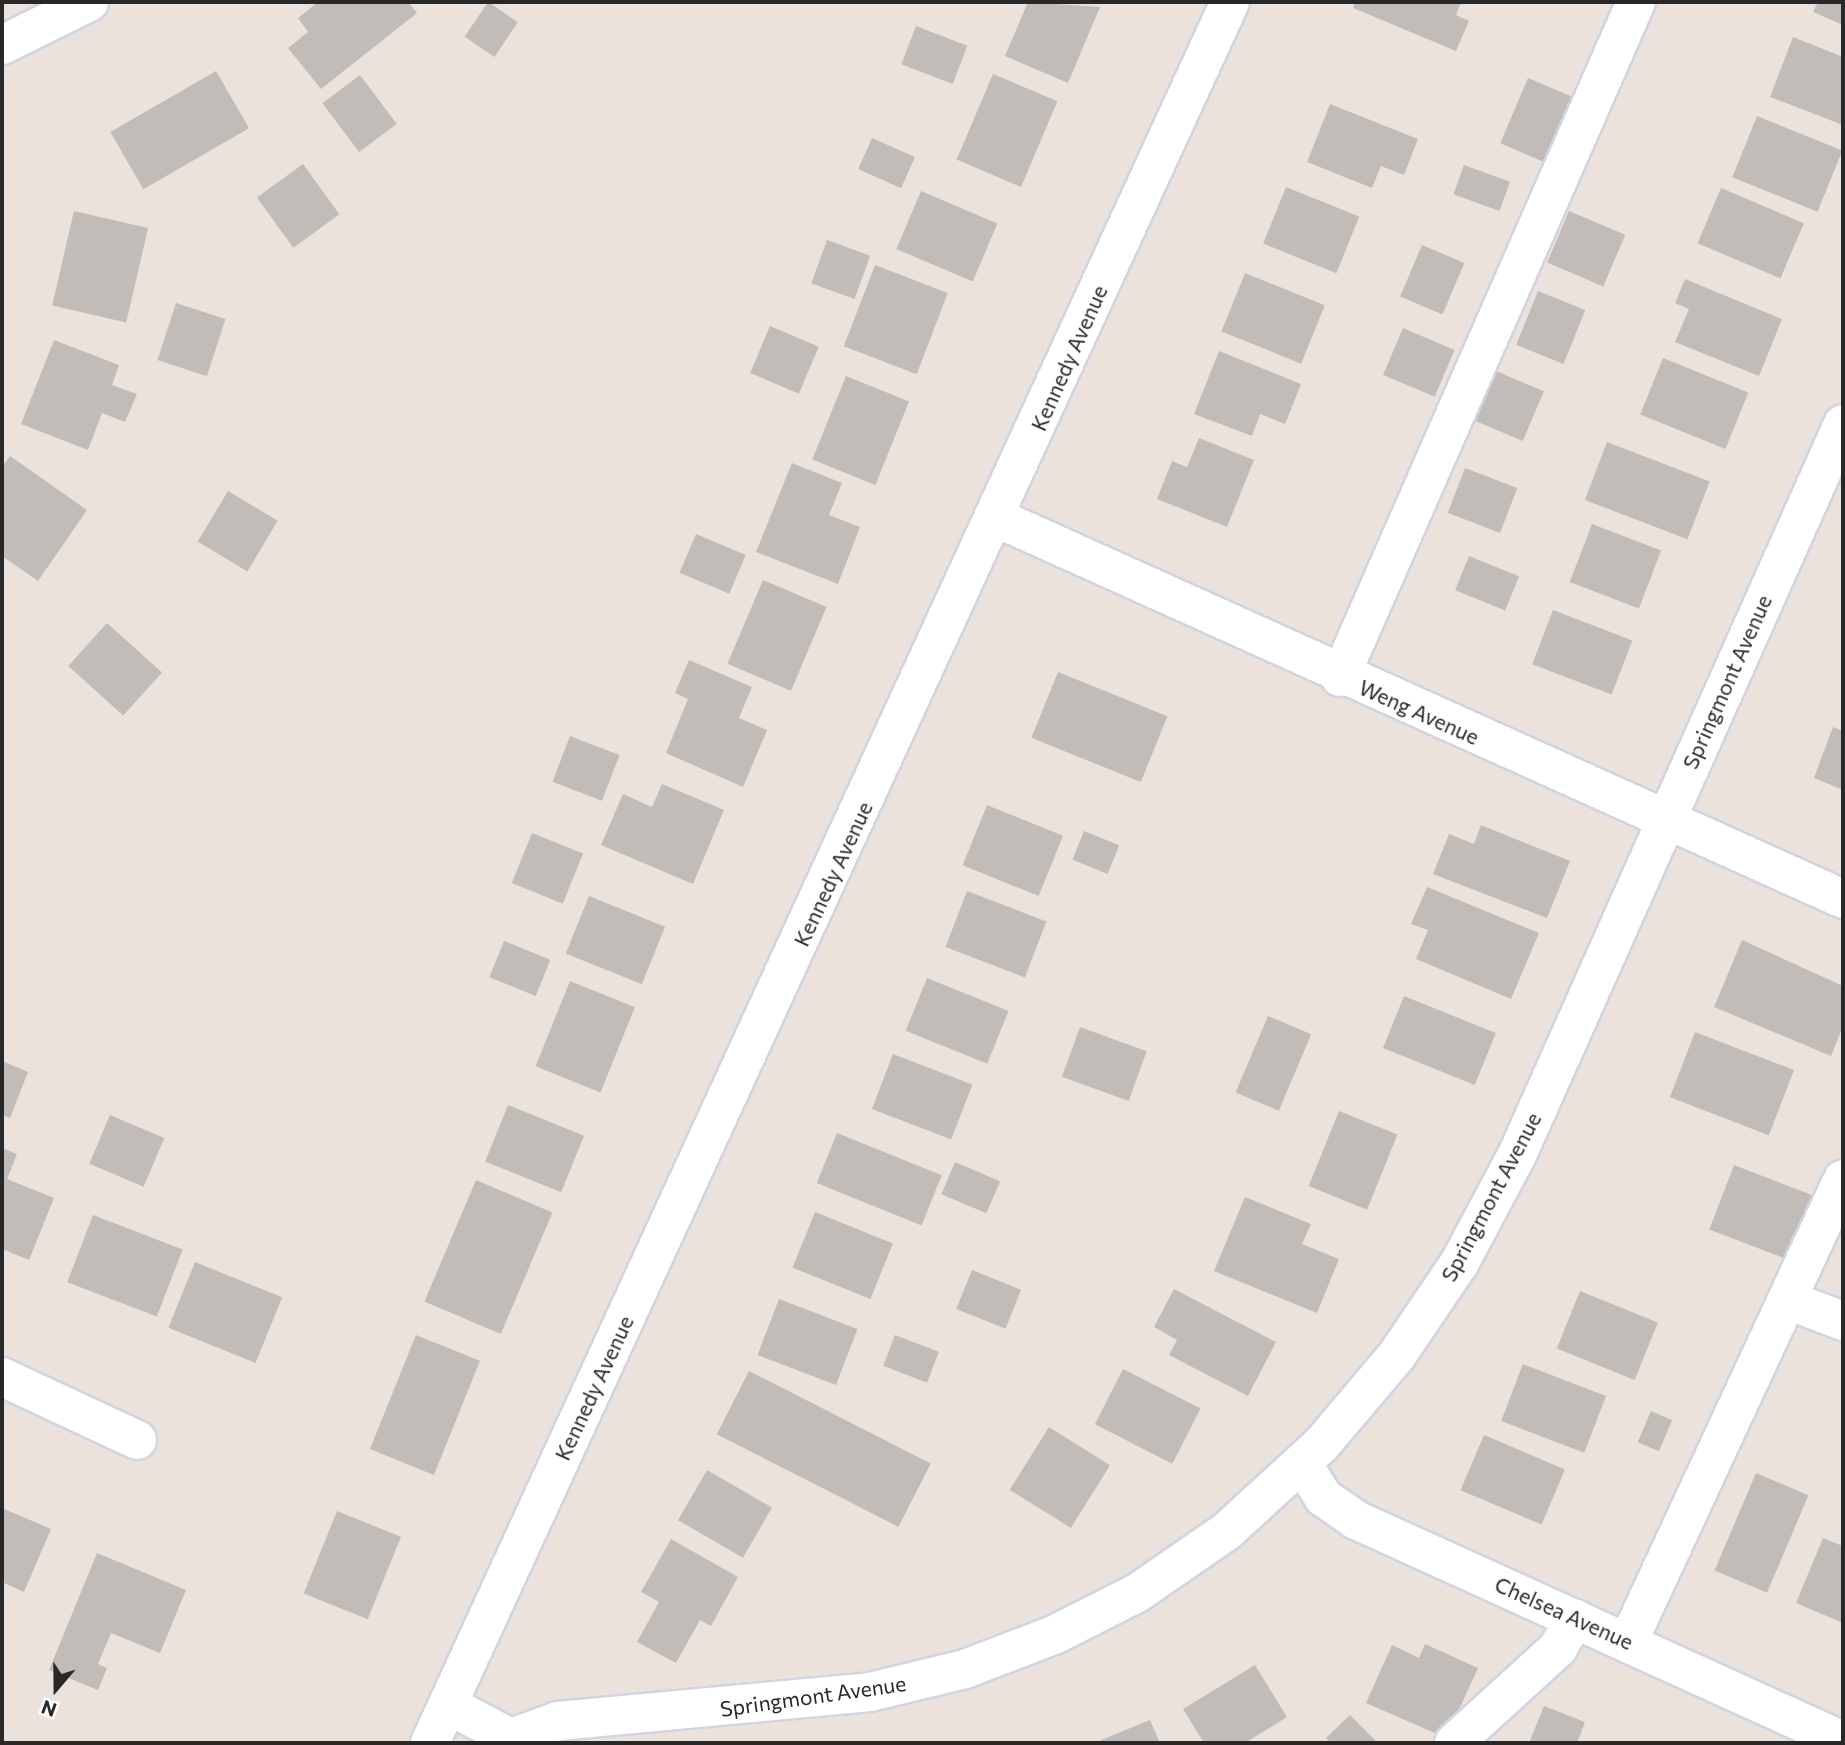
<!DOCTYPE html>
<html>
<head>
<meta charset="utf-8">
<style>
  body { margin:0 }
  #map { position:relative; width:1845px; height:1745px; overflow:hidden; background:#eae2db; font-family:Commissioner,sans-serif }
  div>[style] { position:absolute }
  .building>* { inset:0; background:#c2bcb8; transform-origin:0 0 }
  .roads { filter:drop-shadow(2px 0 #d0d5e1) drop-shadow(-2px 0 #d0d5e1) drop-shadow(0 2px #d0d5e1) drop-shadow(0 -2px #d0d5e1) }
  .minor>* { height:38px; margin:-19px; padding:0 19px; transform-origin:19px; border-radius:19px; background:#fff }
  span { translate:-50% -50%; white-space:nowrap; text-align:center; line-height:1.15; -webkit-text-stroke:6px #fff; paint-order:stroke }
  .street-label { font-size:21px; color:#282828 }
  .frame { position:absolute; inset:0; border:4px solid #282828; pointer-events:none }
  .north { position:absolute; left:21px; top:1654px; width:70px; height:70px; -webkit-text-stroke:5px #fff; paint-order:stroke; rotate:200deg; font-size:19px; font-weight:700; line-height:28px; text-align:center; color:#282828 }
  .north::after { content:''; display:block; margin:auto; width:24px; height:32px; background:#282828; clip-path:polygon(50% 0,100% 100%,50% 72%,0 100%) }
</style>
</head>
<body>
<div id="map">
  <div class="building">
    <i style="clip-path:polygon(318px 2px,408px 2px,417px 13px,321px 89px,288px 48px,308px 32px,298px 18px)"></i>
    <i style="left:488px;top:2px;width:36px;height:42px;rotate:34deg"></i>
    <i style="clip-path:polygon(1028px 2px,1100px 7px,1068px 83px,1005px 56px)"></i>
    <i style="clip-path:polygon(1355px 2px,1461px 2px,1456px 15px,1469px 21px,1456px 51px,1353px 8px)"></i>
    <i style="clip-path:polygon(1818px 2px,1843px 2px,1843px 25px,1813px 12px)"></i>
    <i style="left:916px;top:26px;width:55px;height:41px;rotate:21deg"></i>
    <i style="clip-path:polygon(1793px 37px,1843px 57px,1843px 125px,1770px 97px)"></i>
    <i style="left:216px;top:71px;width:66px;height:122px;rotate:60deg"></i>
    <i style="left:993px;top:74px;width:70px;height:93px;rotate:23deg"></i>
    <i style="left:360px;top:75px;width:61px;height:47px;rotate:53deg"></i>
    <i style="left:1528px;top:78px;width:50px;height:71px;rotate:23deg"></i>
    <i style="clip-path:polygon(1330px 104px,1418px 139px,1404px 175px,1381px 166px,1372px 188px,1307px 162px)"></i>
    <i style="left:1757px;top:116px;width:92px;height:66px;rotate:22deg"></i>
    <i style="left:872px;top:138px;width:47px;height:34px;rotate:24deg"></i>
    <i style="left:303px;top:164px;width:62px;height:57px;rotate:54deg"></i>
    <i style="left:1464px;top:165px;width:49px;height:31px;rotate:20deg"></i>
    <i style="left:1286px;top:187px;width:79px;height:61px;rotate:22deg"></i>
    <i style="left:1721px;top:188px;width:90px;height:60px;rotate:23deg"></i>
    <i style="left:921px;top:191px;width:83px;height:63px;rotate:23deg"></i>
    <i style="left:74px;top:211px;width:76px;height:97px;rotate:13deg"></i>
    <i style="left:1569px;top:211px;width:61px;height:56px;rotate:23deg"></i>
    <i style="left:827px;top:240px;width:46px;height:46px;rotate:20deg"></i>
    <i style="left:1422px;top:245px;width:46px;height:56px;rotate:23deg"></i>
    <i style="left:875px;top:265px;width:78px;height:87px;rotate:21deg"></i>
    <i style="left:1245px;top:273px;width:86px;height:63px;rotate:22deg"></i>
    <i style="clip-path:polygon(1685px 279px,1782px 319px,1759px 376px,1675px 342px,1689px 309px,1675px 303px)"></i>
    <i style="left:1538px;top:291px;width:51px;height:58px;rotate:22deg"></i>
    <i style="left:176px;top:303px;width:52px;height:60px;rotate:18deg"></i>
    <i style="left:770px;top:326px;width:53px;height:51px;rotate:23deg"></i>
    <i style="left:1403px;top:328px;width:56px;height:51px;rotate:23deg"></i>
    <i style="clip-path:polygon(54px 340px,119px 365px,112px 385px,137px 394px,125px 422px,102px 413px,88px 450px,21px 424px)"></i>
    <i style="clip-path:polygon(1219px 351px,1301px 384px,1285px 424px,1260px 414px,1252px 436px,1194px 414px)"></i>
    <i style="left:1663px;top:358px;width:92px;height:61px;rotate:22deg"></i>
    <i style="left:1496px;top:371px;width:52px;height:54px;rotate:23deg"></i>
    <i style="left:846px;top:376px;width:68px;height:90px;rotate:22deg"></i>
    <i style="clip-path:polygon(1199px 438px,1254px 460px,1227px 527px,1157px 499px,1172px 461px,1187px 467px)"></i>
    <i style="left:1607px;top:442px;width:110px;height:62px;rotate:21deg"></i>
    <i style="clip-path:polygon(10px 456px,87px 510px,38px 581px,2px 556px,2px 467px)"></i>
    <i style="clip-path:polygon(792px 463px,842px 483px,829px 515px,860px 527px,838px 584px,756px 552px)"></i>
    <i style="left:1465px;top:468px;width:56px;height:48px;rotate:21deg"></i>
    <i style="left:228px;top:491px;width:58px;height:59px;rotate:31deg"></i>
    <i style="left:1592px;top:524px;width:74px;height:62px;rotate:21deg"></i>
    <i style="left:696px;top:534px;width:54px;height:42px;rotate:23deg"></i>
    <i style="left:1469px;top:556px;width:54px;height:37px;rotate:22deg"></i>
    <i style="left:763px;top:580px;width:69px;height:91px;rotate:23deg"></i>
    <i style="left:1553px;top:610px;width:85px;height:58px;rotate:21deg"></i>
    <i style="left:107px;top:623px;width:74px;height:58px;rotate:42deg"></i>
    <i style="clip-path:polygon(689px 660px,752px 687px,739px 718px,767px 730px,743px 787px,666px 753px,688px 699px,675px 693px)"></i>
    <i style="left:1058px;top:672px;width:118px;height:71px;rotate:22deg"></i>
    <i style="clip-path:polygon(1833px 727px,1843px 731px,1843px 790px,1814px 778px)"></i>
    <i style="left:570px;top:736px;width:53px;height:49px;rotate:21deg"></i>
    <i style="clip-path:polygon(662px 784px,724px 810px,693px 884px,601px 845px,623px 794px,652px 807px)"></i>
    <i style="left:987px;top:805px;width:82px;height:65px;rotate:22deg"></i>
    <i style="clip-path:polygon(1481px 825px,1570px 861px,1547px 918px,1433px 874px,1449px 834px,1474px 844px)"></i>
    <i style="left:1084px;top:831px;width:38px;height:31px;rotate:22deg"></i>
    <i style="left:532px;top:833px;width:55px;height:54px;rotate:22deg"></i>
    <i style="clip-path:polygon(1427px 887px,1539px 933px,1511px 999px,1416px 959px,1428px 930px,1411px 924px)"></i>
    <i style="left:967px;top:891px;width:85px;height:60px;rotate:21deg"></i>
    <i style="left:589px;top:896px;width:82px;height:62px;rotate:22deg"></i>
    <i style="clip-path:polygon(1742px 940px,1843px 986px,1843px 1026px,1831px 1056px,1714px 1007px)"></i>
    <i style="left:504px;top:941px;width:50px;height:39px;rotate:22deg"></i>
    <i style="left:927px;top:978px;width:88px;height:57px;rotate:22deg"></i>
    <i style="left:570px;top:981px;width:70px;height:92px;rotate:22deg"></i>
    <i style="left:1404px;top:996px;width:99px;height:56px;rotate:22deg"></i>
    <i style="left:1268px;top:1016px;width:47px;height:83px;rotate:23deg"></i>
    <i style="left:1080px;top:1027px;width:71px;height:53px;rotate:20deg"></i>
    <i style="left:1695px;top:1032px;width:106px;height:70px;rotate:21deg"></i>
    <i style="left:893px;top:1054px;width:85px;height:59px;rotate:21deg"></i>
    <i style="clip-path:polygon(2px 1061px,28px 1072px,10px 1118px,2px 1115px)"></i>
    <i style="left:508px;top:1105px;width:82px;height:61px;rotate:22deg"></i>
    <i style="left:1339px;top:1111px;width:63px;height:81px;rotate:22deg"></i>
    <i style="left:110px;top:1115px;width:59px;height:53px;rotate:23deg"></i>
    <i style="left:837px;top:1133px;width:113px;height:54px;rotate:22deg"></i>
    <i style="clip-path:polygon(2px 1148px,17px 1154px,7px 1179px,54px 1198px,29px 1260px,2px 1249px)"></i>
    <i style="left:955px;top:1162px;width:49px;height:35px;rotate:23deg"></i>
    <i style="left:1734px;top:1165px;width:89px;height:69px;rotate:21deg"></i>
    <i style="left:476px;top:1180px;width:83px;height:132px;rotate:23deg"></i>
    <i style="clip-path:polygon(1245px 1197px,1311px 1224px,1302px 1244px,1339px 1259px,1317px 1313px,1214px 1271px)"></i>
    <i style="left:815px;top:1212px;width:84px;height:60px;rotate:22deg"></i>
    <i style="left:93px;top:1215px;width:96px;height:72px;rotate:21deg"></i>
    <i style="left:195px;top:1262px;width:94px;height:71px;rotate:22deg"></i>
    <i style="left:972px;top:1270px;width:53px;height:42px;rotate:22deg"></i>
    <i style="clip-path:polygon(1174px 1289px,1276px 1342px,1248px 1396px,1169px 1355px,1177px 1340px,1154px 1327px)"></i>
    <i style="left:1580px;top:1291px;width:84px;height:62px;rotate:22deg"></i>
    <i style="left:779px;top:1299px;width:84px;height:60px;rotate:21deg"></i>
    <i style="left:416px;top:1335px;width:69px;height:123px;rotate:22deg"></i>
    <i style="left:895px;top:1335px;width:47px;height:33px;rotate:21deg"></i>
    <i style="left:1523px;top:1364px;width:89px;height:61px;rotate:21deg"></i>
    <i style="left:1123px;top:1369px;width:87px;height:62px;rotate:27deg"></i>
    <i style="left:749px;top:1371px;width:204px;height:71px;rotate:27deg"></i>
    <i style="left:1651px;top:1411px;width:23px;height:34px;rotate:23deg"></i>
    <i style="left:1049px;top:1427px;width:72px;height:74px;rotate:32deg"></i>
    <i style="left:1484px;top:1435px;width:88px;height:60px;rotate:23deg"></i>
    <i style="left:707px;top:1470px;width:75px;height:58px;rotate:30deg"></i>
    <i style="left:1756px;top:1473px;width:57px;height:106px;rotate:23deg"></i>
    <i style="clip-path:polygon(2px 1508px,51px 1529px,24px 1592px,2px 1582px)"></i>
    <i style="left:337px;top:1511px;width:69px;height:89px;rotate:22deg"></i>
    <i style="clip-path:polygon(1823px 1538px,1843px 1546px,1843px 1623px,1796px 1603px)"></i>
    <i style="clip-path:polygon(671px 1539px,738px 1577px,711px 1626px,700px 1620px,676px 1663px,637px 1642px,659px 1602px,641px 1592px)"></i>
    <i style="clip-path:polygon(97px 1553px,186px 1590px,160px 1653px,111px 1633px,98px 1664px,107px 1668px,98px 1690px,49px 1670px)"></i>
    <i style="clip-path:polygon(1425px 1644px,1478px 1668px,1446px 1738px,1366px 1703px,1392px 1645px,1419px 1658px)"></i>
    <i style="clip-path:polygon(1255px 1665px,1287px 1717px,1245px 1743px,1204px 1743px,1183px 1709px)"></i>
    <i style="clip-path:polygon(1544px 1706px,1585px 1722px,1577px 1743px,1529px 1743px)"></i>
    <i style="clip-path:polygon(1350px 1715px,1378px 1743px,1331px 1743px,1326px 1738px)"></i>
    <i style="clip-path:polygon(1150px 1720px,1160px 1743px,1094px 1743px)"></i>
  </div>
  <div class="roads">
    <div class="minor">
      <i style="left:2px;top:45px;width:97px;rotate:-26.3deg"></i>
      <i style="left:997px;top:518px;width:928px;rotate:24.24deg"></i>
      <i style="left:1340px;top:677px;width:737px;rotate:-66.32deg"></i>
      <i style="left:1790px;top:1301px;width:57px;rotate:20.7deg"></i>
      <i style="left:2px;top:1377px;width:149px;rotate:25deg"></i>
      <i style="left:1302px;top:1463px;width:40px;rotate:58deg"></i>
      <i style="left:1323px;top:1497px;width:40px;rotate:34.9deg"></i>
      <i style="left:1356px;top:1520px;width:535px;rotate:24.41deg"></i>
      <i style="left:1628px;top:1642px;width:510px;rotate:-65.09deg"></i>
      <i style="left:448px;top:1705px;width:81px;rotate:27.8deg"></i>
      <i style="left:514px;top:1737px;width:47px;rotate:-20deg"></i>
      <i style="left:558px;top:1721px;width:313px;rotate:-5.3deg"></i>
      <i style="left:870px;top:1692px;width:98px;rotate:-13.6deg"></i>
      <i style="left:965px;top:1669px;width:95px;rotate:-20.9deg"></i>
      <i style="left:1054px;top:1635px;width:93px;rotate:-26.8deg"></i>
      <i style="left:1137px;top:1593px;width:109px;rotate:-34.6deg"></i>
      <i style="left:1227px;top:1531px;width:127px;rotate:-42.5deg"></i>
      <i style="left:1321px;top:1445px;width:118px;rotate:-49.8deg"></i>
      <i style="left:1397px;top:1355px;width:112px;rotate:-55.9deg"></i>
      <i style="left:1460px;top:1262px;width:121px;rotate:-62deg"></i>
      <i style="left:1517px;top:1155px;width:800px;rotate:-65.96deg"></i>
      <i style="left:430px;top:1743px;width:1916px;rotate:-65.32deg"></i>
      <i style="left:1454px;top:1743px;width:141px;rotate:-42.4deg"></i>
      <i style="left:1558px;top:1648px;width:34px;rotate:-60deg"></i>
    </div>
  </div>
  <div class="street-label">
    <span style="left:1069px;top:358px;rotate:-66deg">Kennedy Avenue</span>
    <span style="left:1727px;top:682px;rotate:-66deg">Springmont Avenue</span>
    <span style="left:1419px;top:712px;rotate:24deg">Weng Avenue</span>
    <span style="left:833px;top:874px;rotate:-65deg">Kennedy Avenue</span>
    <span style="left:1491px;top:1197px;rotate:-62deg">Springmont Avenue</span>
    <span style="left:594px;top:1388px;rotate:-65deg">Kennedy Avenue</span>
    <span style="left:1564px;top:1613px;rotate:24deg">Chelsea Avenue</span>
    <span style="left:813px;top:1696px;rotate:-8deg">Springmont Avenue</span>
  </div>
  <div class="frame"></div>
  <div class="north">N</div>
</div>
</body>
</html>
